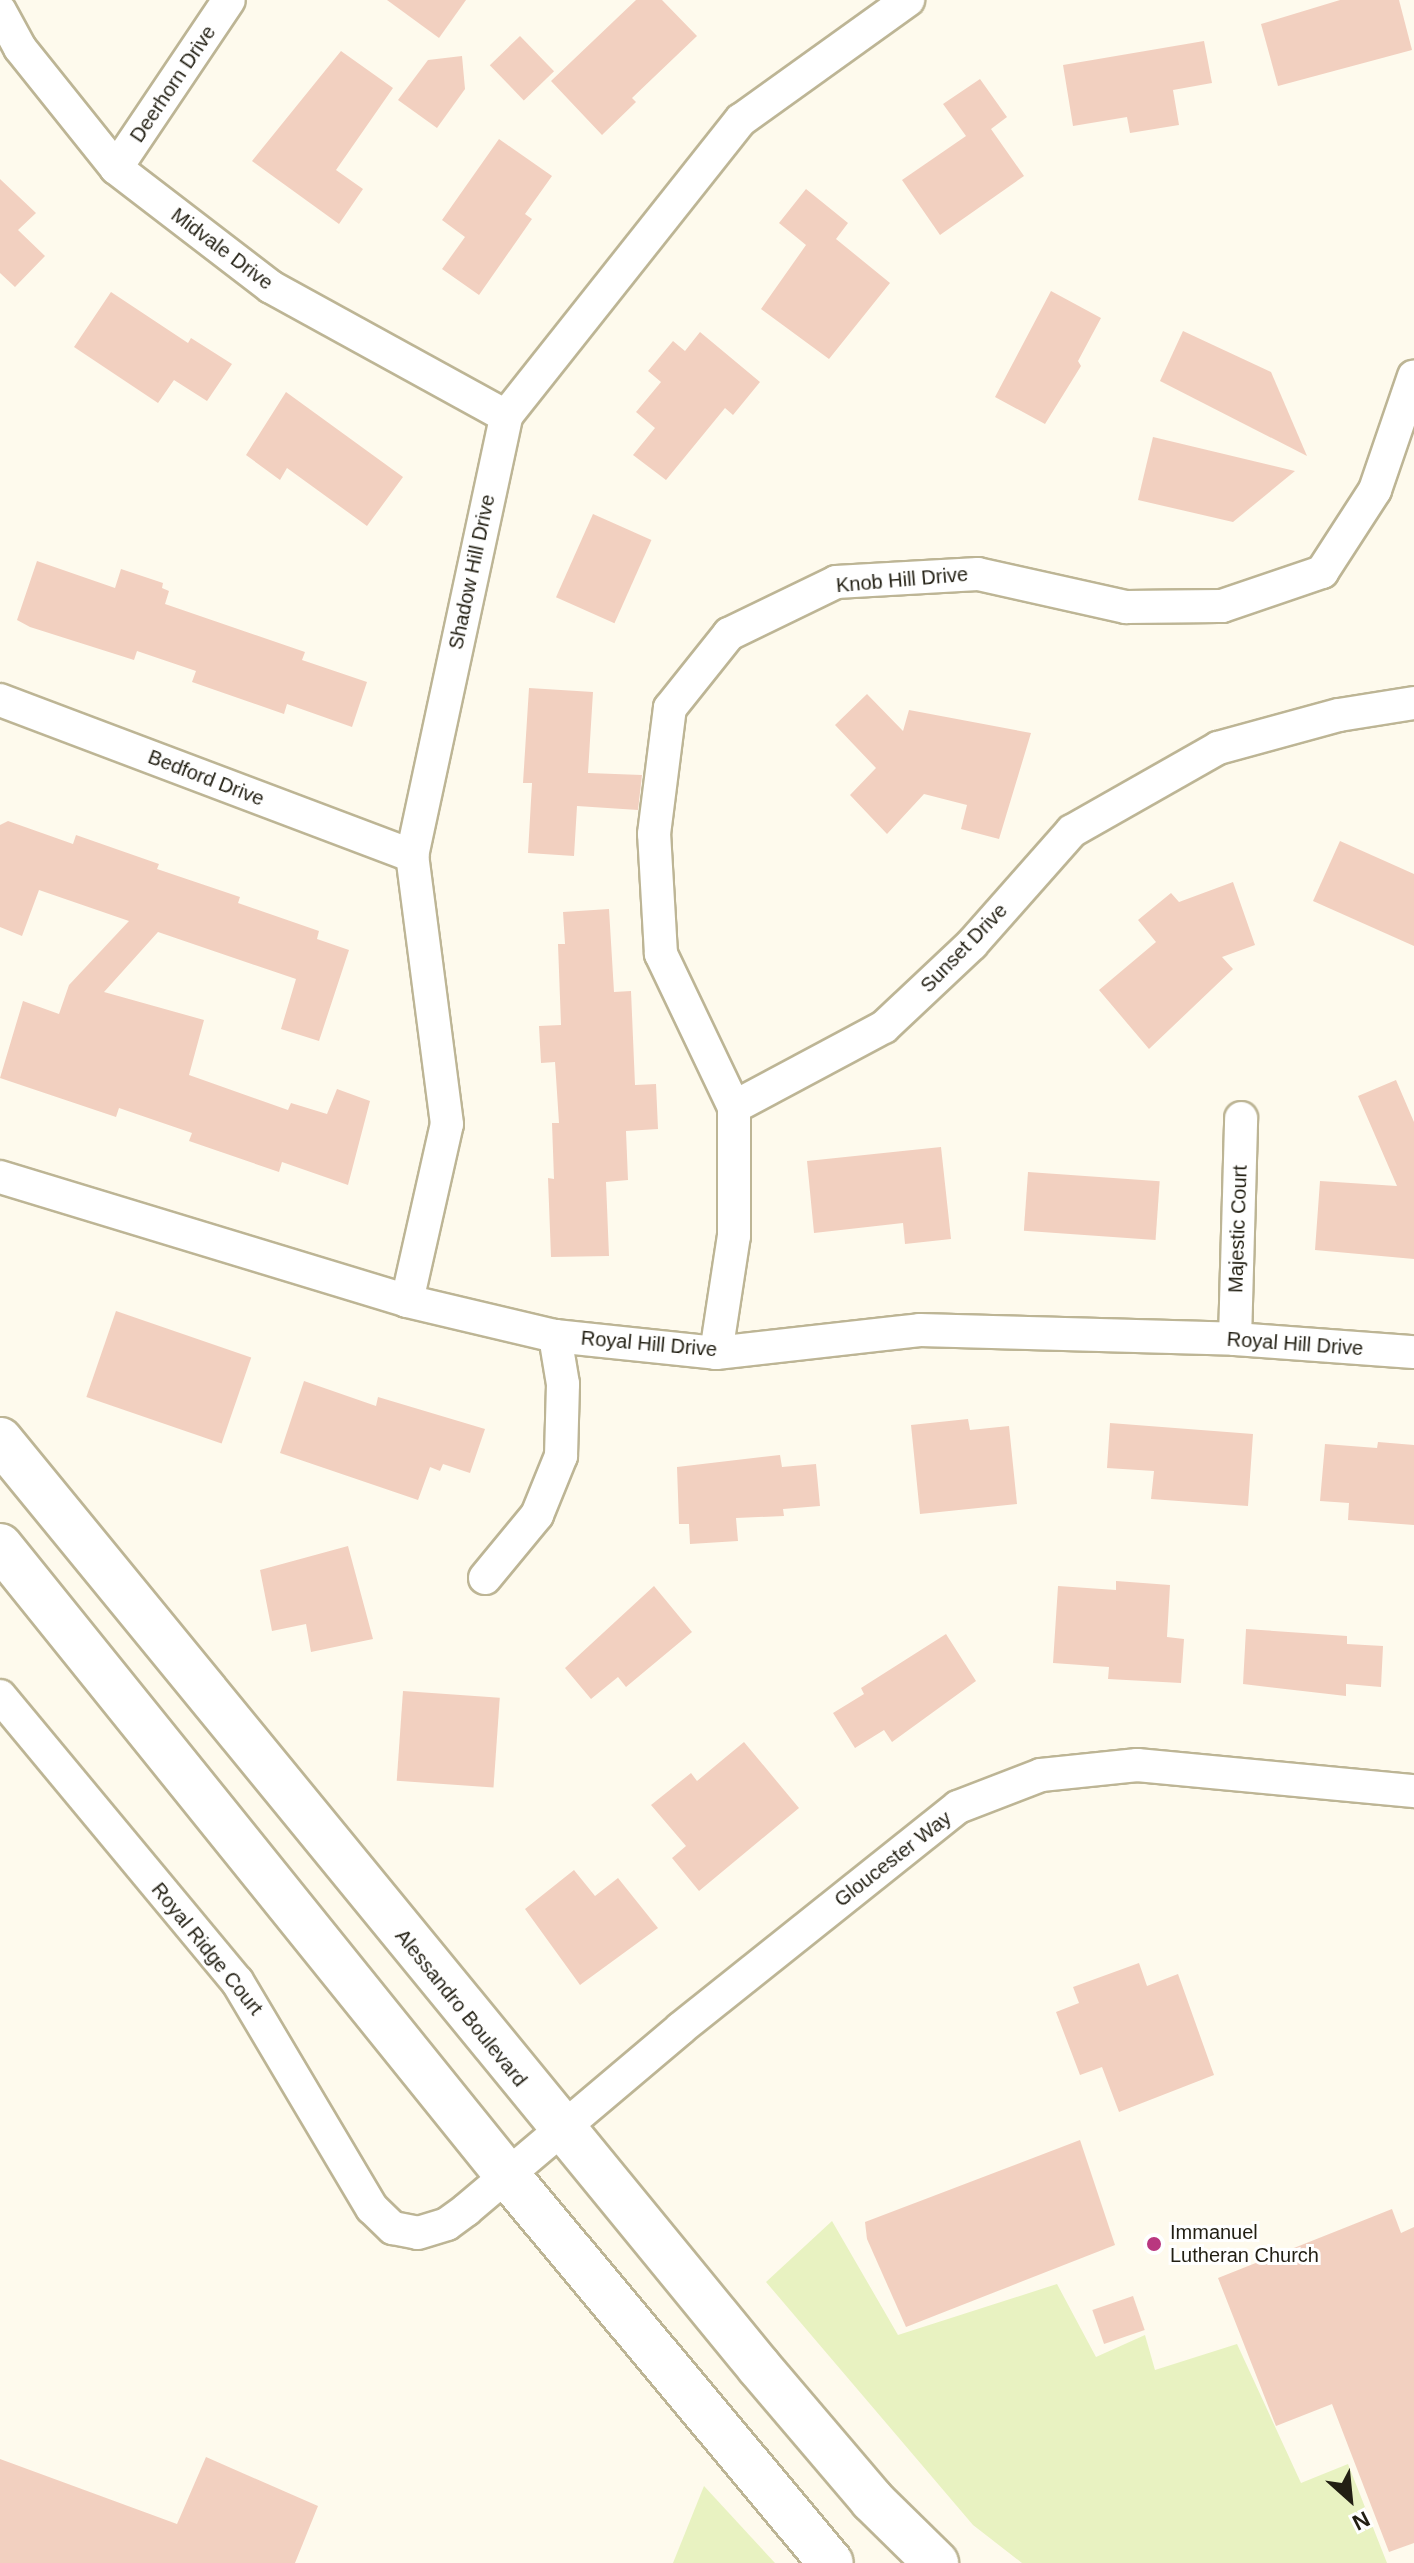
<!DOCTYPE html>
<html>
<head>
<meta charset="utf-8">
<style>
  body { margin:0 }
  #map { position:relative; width:1414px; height:2563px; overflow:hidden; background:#fefaed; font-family:Helvetica,sans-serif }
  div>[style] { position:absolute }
  .green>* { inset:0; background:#e8f2c1 }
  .building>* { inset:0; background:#f2d0c0; transform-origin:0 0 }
  .roads { filter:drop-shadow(2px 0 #bdb595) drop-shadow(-2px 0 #bdb595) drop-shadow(0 2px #bdb595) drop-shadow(0 -2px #bdb595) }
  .minor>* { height:32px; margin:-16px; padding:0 16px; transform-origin:16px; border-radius:16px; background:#fff }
  .primary>* { height:44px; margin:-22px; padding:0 22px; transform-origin:22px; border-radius:22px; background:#fff }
  .dots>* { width:22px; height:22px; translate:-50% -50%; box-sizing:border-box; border:4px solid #fff; border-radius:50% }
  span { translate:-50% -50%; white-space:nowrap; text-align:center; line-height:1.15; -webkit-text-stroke:6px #fff; paint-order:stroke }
  .street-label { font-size:20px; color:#221f13 }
  .poi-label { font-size:20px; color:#221f13 }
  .left { translate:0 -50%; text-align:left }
  .north { position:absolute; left:1310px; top:2459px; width:80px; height:80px; -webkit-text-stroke:6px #fff; paint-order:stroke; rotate:153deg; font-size:22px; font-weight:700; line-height:32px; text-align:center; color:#221f13 }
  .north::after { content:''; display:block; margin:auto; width:28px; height:36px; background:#221f13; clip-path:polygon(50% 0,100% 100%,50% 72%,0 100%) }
</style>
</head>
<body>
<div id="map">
  <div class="green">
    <i style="clip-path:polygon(832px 2221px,898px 2335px,1057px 2284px,1096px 2357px,1145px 2335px,1155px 2370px,1237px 2344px,1301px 2483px,1348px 2464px,1387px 2563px,1022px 2563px,973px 2525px,766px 2282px)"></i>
    <i style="clip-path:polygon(704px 2486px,775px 2563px,673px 2563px)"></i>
  </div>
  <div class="building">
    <i style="clip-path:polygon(387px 0,466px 0,439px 38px)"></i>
    <i style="clip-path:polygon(636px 0,662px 0,697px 36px,632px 98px,636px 102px,602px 135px,551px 81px)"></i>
    <i style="clip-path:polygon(1340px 0,1399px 0,1412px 50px,1278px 86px,1261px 24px)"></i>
    <i style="left:520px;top:36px;width:49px;height:42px;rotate:46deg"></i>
    <i style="clip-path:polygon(1204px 41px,1212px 83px,1173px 90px,1179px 125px,1130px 133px,1127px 117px,1073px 126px,1063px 65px)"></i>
    <i style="clip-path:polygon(341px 51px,393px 88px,336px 170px,363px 189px,339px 224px,252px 161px)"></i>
    <i style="clip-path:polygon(462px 56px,465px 89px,437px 128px,398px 100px,428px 60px)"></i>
    <i style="clip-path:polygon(980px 79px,1007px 117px,991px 129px,1024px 176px,940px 235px,902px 180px,966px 136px,943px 104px)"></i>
    <i style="clip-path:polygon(499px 139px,552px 176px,525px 214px,532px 219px,479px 295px,442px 269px,465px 237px,442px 220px)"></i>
    <i style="clip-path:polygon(0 179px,36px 213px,18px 230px,45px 256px,15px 287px,0 273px)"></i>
    <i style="clip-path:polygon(806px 189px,848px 223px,836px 239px,890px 283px,829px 359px,761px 309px,806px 245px,779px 223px)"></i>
    <i style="clip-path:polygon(1051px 291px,1101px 318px,1078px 361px,1081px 366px,1045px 424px,995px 397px)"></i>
    <i style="clip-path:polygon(111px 292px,188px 343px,191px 338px,232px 364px,207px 401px,174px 380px,158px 403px,74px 347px)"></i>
    <i style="clip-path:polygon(1183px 331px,1271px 372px,1307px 456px,1160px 381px)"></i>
    <i style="clip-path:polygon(700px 332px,760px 382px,733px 415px,725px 408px,666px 480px,633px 455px,655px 428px,636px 412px,661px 382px,648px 371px,673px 341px,685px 351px)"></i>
    <i style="clip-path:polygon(286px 392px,403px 477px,367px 526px,287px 468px,280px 480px,246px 455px)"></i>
    <i style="clip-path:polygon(1153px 437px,1295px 471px,1233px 522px,1138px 500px)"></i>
    <i style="left:593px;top:514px;width:64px;height:91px;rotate:24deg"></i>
    <i style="clip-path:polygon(37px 561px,115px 588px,121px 569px,163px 583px,162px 588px,169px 591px,165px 604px,305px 652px,302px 660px,367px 682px,352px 727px,287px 704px,284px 714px,192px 682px,196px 671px,137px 651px,134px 660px,30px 627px,17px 620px)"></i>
    <i style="clip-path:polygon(529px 688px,593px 692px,588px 773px,642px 775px,638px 810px,577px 806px,574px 856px,528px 853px,532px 783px,523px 783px)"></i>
    <i style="clip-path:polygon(867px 694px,903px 731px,909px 710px,1031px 733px,999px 839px,961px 829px,967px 805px,924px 794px,887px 834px,850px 795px,876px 768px,835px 725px)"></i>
    <i style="clip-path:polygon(8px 821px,73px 844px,76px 835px,159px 864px,157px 869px,240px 897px,238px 903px,319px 931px,317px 939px,349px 950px,319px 1041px,281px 1029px,296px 979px,158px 932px,104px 992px,204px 1020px,189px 1075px,288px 1110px,291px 1103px,327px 1114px,337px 1089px,370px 1101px,348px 1185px,282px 1162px,279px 1172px,189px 1141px,192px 1133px,119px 1108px,116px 1117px,0 1078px,23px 1001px,59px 1014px,69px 985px,129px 921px,39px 890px,22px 936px,0 927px,0 825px)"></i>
    <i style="clip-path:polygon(1340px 841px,1414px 874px,1414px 946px,1313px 901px)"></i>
    <i style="clip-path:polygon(1233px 882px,1255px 945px,1222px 957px,1233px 969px,1149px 1049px,1099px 990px,1156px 942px,1138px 920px,1171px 893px,1179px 902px)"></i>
    <i style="clip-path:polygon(609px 909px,614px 992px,631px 991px,635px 1085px,656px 1084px,658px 1129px,626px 1131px,628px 1180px,606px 1182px,609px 1256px,551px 1257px,548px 1178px,554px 1179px,552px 1123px,559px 1123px,555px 1062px,541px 1063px,539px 1026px,561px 1025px,558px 944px,565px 944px,563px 912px)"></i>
    <i style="clip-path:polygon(1396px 1080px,1414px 1122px,1414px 1259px,1315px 1250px,1320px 1181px,1397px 1186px,1358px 1096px)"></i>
    <i style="clip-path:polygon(941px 1147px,951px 1239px,905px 1244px,903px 1223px,814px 1233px,807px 1161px)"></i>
    <i style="left:1028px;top:1172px;width:132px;height:59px;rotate:4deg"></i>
    <i style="left:116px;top:1311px;width:143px;height:91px;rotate:19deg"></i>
    <i style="clip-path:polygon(304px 1381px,376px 1406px,378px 1397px,485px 1429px,470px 1473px,443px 1464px,440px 1471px,430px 1467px,418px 1500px,280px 1453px)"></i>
    <i style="clip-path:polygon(968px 1419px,970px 1430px,1009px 1426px,1017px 1504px,920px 1514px,911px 1425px)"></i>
    <i style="clip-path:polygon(1110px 1423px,1253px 1434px,1248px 1506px,1151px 1499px,1154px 1471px,1107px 1468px)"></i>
    <i style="clip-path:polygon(1378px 1442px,1414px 1445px,1414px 1525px,1348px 1520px,1349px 1503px,1320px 1501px,1325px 1444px,1377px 1448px)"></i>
    <i style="clip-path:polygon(780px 1455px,782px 1467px,816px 1464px,820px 1506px,783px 1509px,784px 1516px,736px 1518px,738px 1541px,690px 1544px,689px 1524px,679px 1524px,677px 1467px)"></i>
    <i style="clip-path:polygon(348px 1546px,373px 1639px,311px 1652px,306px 1624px,272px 1631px,260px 1570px)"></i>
    <i style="clip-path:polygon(1116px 1581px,1170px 1585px,1167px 1637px,1184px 1639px,1181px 1683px,1108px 1679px,1109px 1667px,1053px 1663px,1058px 1586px,1116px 1590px)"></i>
    <i style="clip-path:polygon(654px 1586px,692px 1632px,626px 1687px,618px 1677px,591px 1699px,565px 1668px)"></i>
    <i style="clip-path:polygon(1246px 1629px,1347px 1636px,1347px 1644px,1383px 1646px,1381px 1687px,1346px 1684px,1346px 1696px,1243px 1684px)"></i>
    <i style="clip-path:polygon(946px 1634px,976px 1681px,892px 1742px,884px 1730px,855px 1748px,833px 1713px,864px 1694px,861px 1688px)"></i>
    <i style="left:403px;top:1691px;width:97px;height:90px;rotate:4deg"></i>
    <i style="clip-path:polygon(744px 1742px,799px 1808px,699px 1891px,672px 1858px,686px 1846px,651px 1805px,691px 1773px,697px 1781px)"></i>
    <i style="clip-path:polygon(574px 1870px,595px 1896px,618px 1878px,658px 1928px,580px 1985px,525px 1909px)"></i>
    <i style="clip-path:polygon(1139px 1963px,1147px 1986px,1178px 1974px,1214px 2075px,1119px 2112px,1102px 2067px,1080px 2075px,1056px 2012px,1079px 2003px,1073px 1987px)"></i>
    <i style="clip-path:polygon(1080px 2140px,1115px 2245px,906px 2327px,867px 2239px,865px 2222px)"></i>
    <i style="clip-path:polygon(1392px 2209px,1401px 2233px,1414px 2227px,1414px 2543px,1389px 2552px,1332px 2404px,1276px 2426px,1218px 2278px)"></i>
    <i style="left:1133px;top:2296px;width:36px;height:43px;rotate:71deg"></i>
    <i style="clip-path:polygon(206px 2457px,318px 2506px,295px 2563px,0 2563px,0 2459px,177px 2524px)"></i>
  </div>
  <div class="roads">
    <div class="minor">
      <i style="left:0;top:11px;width:42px;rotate:61.6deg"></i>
      <i style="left:20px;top:48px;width:154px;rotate:51.3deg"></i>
      <i style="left:116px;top:168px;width:195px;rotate:37.5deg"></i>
      <i style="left:271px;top:287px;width:268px;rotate:28.8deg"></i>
      <i style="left:116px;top:168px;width:202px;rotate:-56.1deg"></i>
      <i style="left:0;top:700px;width:441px;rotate:20.7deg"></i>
      <i style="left:734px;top:1107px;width:170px;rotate:-115.5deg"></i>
      <i style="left:661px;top:954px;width:120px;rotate:-93.3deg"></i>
      <i style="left:654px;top:834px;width:127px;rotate:-82.8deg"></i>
      <i style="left:670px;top:708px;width:95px;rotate:-51.4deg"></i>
      <i style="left:729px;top:634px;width:119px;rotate:-25.9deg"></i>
      <i style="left:836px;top:582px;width:142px;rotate:-3.2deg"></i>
      <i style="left:978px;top:574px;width:152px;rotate:12.6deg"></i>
      <i style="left:1126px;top:607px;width:96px;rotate:-0.6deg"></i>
      <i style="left:1222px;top:606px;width:106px;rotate:-18.8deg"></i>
      <i style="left:1322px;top:572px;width:98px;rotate:-57.1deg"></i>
      <i style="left:1375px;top:490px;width:120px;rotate:-71.1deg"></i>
      <i style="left:0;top:1177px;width:425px;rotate:16.9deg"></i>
      <i style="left:407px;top:1301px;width:152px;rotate:13.3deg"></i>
      <i style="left:555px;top:1336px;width:162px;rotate:6deg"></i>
      <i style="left:716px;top:1353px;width:205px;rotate:-6.4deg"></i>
      <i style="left:920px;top:1330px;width:315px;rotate:1.6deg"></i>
      <i style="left:1235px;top:1339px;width:179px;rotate:4.2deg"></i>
      <i style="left:407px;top:1301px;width:181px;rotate:-77.3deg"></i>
      <i style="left:447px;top:1124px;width:270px;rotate:-97.4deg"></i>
      <i style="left:412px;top:856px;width:450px;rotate:-77.9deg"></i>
      <i style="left:506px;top:416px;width:378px;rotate:-51.6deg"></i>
      <i style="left:741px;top:120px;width:206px;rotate:-35.7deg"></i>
      <i style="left:1235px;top:1339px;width:221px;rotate:-88.4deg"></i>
      <i style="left:716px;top:1353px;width:118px;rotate:-81.3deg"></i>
      <i style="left:734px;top:1236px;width:129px;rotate:-90deg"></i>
      <i style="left:734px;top:1107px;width:170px;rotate:-28.1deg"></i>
      <i style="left:884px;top:1027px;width:121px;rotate:-43.3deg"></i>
      <i style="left:972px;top:944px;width:151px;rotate:-48.5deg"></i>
      <i style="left:1072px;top:831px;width:168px;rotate:-29.6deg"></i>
      <i style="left:1218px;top:748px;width:125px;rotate:-15.3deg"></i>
      <i style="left:1339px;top:715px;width:76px;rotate:-9.1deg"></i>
      <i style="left:485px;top:1578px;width:82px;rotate:-50.5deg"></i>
      <i style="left:537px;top:1515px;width:64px;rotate:-67.9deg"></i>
      <i style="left:561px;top:1456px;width:72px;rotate:-88.4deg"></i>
      <i style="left:563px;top:1384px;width:49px;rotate:-99.5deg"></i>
      <i style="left:0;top:1696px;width:371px;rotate:50.3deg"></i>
      <i style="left:237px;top:1981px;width:264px;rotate:59.3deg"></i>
      <i style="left:372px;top:2208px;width:29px;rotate:44deg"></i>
      <i style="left:393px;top:2228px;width:25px;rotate:11deg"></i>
      <i style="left:418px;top:2233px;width:30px;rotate:-17deg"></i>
      <i style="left:447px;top:2224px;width:24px;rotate:-36deg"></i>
      <i style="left:466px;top:2210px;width:282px;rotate:-40.2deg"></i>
      <i style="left:681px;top:2028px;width:354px;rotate:-38.6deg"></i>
      <i style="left:958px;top:1807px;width:89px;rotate:-21.1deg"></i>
      <i style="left:1041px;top:1775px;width:97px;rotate:-5.9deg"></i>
      <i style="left:1137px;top:1765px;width:278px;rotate:5.4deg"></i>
    </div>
    <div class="primary">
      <i style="left:0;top:1440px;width:1198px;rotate:50.69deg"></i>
      <i style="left:759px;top:2367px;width:175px;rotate:49.6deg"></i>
      <i style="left:872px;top:2500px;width:90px;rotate:44.5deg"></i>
      <i style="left:0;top:1546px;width:808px;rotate:51.13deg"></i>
      <i style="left:507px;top:2175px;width:505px;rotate:50.14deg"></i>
    </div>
  </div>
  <div class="dots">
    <i style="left:1154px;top:2244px;background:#b9377f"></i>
  </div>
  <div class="street-label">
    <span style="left:173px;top:84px;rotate:-56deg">Deerhorn Drive</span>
    <span style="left:222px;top:249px;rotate:37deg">Midvale Drive</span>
    <span style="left:472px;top:572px;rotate:-78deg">Shadow Hill Drive</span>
    <span style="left:902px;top:580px;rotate:-5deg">Knob Hill Drive</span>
    <span style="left:206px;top:778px;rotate:21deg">Bedford Drive</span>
    <span style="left:964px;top:948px;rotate:-46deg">Sunset Drive</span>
    <span style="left:1238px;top:1229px;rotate:-88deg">Majestic Court</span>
    <span style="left:649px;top:1344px;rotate:5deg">Royal Hill Drive</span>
    <span style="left:1295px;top:1344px;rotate:4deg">Royal Hill Drive</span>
    <span style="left:893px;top:1859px;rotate:-38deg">Gloucester Way</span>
    <span style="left:207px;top:1949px;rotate:51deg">Royal Ridge Court</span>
    <span style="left:461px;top:2008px;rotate:51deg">Alessandro Boulevard</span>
  </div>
  <div class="poi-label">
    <span class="left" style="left:1170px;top:2244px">Immanuel<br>Lutheran Church</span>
  </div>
  <div class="north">N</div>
</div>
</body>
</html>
